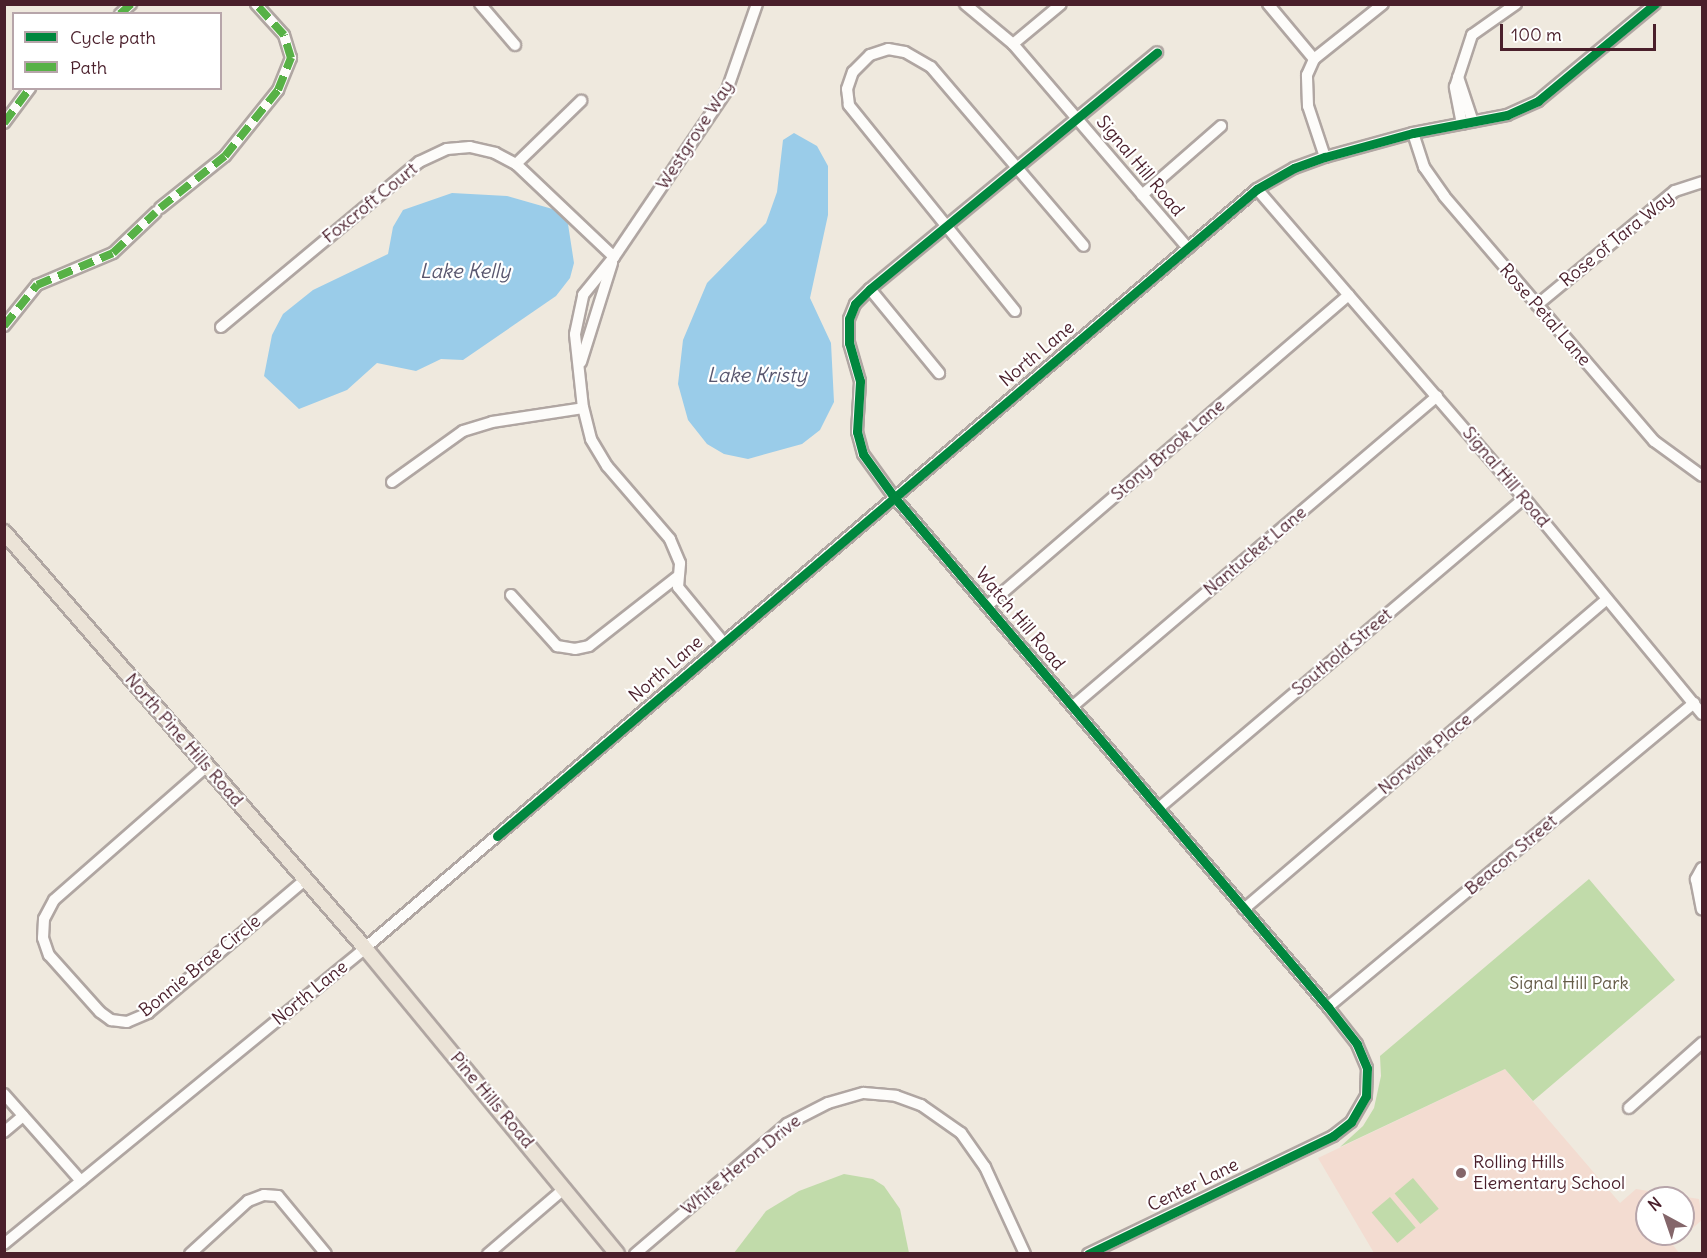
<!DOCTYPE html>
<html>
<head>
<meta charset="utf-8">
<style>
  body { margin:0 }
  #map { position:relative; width:1707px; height:1258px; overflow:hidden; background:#efe9de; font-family:Delius,sans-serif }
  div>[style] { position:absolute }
  .built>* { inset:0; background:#f3dcd1 }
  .green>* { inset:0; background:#c1dbaa; transform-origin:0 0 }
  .water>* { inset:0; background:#9acce9 }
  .roads { filter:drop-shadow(2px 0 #b0a6a2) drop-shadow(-2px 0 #b0a6a2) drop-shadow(0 2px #b0a6a2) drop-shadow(0 -2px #b0a6a2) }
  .minor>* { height:10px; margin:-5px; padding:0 5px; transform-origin:5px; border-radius:5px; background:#fdfcfa }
  .major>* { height:14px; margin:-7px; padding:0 7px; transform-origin:7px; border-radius:7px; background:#ebe3d7 }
  .quiet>* { height:8px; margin-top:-4px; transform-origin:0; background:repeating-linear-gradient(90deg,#57b146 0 15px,transparent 0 23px) }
  .cycleway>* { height:9px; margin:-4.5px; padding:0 4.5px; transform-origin:4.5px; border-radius:4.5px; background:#00873e }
  .dots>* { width:16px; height:16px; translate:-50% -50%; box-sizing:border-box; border:3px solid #fff; border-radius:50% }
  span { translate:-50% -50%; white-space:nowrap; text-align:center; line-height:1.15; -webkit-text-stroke:4.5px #fff; paint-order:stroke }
  .street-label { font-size:18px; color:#4a1f2b }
  .park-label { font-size:18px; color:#665d49 }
  .poi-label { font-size:18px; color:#4a1f2b }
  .left { translate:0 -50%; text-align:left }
  .water-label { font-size:20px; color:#59576f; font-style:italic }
  .frame { position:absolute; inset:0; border:6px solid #4a1f2b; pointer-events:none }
  .legend { position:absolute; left:12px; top:12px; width:210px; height:78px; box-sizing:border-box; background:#fff; border:2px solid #b7a5aa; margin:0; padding:8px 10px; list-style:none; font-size:18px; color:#4a1f2b }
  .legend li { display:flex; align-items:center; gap:12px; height:30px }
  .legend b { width:30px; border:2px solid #b7a5aa }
  .north { position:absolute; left:1635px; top:1186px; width:60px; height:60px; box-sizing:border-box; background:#fff; border:2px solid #b7a5aa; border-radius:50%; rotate:320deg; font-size:16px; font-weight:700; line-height:24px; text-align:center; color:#4a1f2b }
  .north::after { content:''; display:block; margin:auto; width:21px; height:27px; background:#84666a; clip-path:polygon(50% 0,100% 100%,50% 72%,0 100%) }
  .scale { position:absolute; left:1500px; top:24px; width:156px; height:27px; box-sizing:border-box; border:3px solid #4a1f2b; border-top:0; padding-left:8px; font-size:18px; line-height:21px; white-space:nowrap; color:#4a1f2b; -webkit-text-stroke:4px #fff; paint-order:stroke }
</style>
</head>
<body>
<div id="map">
  <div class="built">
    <i style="clip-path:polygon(evenodd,1505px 1069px,1620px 1203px,1636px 1189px,1699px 1199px,1702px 1220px,1673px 1245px,1679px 1253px,1374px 1253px,1318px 1158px,1505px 1069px,1647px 1198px,1683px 1198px,1683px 1234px,1647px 1234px,1647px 1198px)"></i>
  </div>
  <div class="green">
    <i style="clip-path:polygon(1589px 879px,1675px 980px,1533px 1101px,1505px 1069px,1340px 1147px,1363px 1126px,1374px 1108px,1381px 1076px,1380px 1056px)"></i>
    <i style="clip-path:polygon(844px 1174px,873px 1179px,884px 1186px,900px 1209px,909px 1253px,734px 1253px,766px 1211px,799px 1191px)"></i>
    <i style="left:1413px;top:1178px;width:40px;height:24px;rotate:50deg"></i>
    <i style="left:1390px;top:1197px;width:40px;height:24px;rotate:50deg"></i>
  </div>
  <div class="water">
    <i style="clip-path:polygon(794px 133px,817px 146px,828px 166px,828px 215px,810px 298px,831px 343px,834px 402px,820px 430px,802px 444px,748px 459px,724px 454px,707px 444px,688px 420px,678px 384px,683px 340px,707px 283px,766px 223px,777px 192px,783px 140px)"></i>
    <i style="clip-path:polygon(452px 193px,507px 196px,556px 210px,568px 224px,574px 263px,570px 278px,556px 296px,463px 360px,441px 359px,416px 371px,377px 363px,347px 390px,299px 409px,264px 376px,272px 335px,283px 314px,313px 290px,388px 254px,393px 227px,403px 210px)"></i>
  </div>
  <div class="roads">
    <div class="minor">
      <i style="left:480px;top:4px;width:54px;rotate:49.5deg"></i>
      <i style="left:965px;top:4px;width:62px;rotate:39.8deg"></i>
      <i style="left:1013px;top:44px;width:269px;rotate:49.4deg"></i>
      <i style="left:1268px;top:4px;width:72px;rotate:50.1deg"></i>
      <i style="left:120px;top:14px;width:15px;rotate:-42deg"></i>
      <i style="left:1013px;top:44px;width:62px;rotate:-39.8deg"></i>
      <i style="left:1458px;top:77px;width:47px;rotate:71.6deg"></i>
      <i style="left:4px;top:123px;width:44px;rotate:-53.4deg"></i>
      <i style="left:1462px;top:124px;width:38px;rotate:-101deg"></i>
      <i style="left:1455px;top:87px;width:55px;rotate:-71.9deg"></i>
      <i style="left:1472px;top:35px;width:54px;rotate:-35.2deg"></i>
      <i style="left:1413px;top:133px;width:36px;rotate:72deg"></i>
      <i style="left:1424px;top:167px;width:35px;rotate:55deg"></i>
      <i style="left:1444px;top:196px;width:323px;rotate:49.4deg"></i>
      <i style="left:1654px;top:441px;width:59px;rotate:36.1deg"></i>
      <i style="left:1325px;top:157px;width:54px;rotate:-108.4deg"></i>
      <i style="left:1308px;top:106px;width:31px;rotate:-92deg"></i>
      <i style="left:1307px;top:75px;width:17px;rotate:-66deg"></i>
      <i style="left:1314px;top:59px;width:88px;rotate:-38.6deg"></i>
      <i style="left:516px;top:164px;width:91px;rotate:-44.1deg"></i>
      <i style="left:1257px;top:189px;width:408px;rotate:49.2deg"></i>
      <i style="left:1524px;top:498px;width:280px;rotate:50.5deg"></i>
      <i style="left:1142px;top:195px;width:105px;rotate:-41.1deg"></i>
      <i style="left:160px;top:208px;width:83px;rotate:-38.7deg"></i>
      <i style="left:225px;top:156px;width:85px;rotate:-51.2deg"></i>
      <i style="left:278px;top:90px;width:35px;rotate:-68deg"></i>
      <i style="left:291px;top:58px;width:24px;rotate:-107deg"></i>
      <i style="left:284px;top:35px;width:42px;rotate:-132.1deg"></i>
      <i style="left:870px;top:289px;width:109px;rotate:50.6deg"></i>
      <i style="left:1537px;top:305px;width:179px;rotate:-39.6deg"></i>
      <i style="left:1675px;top:191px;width:28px;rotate:-18deg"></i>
      <i style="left:1015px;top:311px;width:265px;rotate:-128.9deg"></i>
      <i style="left:849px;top:105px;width:16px;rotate:-97deg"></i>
      <i style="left:847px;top:89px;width:18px;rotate:-71deg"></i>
      <i style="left:853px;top:72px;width:24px;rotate:-45deg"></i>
      <i style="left:870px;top:55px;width:19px;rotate:-18deg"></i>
      <i style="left:888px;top:49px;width:17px;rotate:10deg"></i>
      <i style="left:905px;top:52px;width:30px;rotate:30deg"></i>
      <i style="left:931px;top:67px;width:235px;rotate:49.5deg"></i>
      <i style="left:4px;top:326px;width:53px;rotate:-51.2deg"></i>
      <i style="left:37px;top:285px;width:82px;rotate:-22.8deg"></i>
      <i style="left:113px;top:253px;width:59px;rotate:-43.6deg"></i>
      <i style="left:221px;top:327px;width:258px;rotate:-39.8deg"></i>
      <i style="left:419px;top:162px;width:31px;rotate:-25deg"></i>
      <i style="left:447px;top:149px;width:23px;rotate:-5deg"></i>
      <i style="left:470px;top:147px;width:26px;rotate:13deg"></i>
      <i style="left:495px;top:153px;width:24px;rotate:28deg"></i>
      <i style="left:516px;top:164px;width:135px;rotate:43.5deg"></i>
      <i style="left:581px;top:362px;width:104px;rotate:-72.6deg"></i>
      <i style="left:392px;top:482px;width:87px;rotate:-35.7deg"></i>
      <i style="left:463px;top:431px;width:30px;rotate:-17deg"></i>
      <i style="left:492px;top:422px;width:92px;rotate:-8.7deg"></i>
      <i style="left:511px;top:595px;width:69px;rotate:48deg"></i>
      <i style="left:557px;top:646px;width:18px;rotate:9deg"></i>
      <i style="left:575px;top:649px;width:14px;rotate:-12deg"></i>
      <i style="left:589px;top:646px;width:112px;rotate:-38.1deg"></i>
      <i style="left:987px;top:606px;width:477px;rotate:-40.7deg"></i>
      <i style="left:723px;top:642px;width:71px;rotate:-129.3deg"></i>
      <i style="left:678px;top:587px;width:24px;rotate:-85deg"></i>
      <i style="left:680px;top:563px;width:26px;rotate:-113deg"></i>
      <i style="left:670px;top:539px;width:96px;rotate:-130.8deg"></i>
      <i style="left:607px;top:466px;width:31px;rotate:-121deg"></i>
      <i style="left:591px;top:439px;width:32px;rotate:-104deg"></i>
      <i style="left:583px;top:408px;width:74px;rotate:-96.2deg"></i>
      <i style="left:575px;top:334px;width:40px;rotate:-78deg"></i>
      <i style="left:583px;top:295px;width:49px;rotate:-50.8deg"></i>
      <i style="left:614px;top:257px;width:202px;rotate:-55.9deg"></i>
      <i style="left:727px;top:90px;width:91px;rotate:-70.8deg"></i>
      <i style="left:1073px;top:706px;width:478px;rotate:-40.4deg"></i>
      <i style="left:207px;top:766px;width:203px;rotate:138.8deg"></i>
      <i style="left:54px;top:900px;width:21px;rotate:118deg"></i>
      <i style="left:44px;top:919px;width:19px;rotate:93deg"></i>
      <i style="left:43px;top:938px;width:18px;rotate:71deg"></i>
      <i style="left:49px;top:955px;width:76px;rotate:48.2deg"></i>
      <i style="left:100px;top:1012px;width:14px;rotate:36deg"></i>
      <i style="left:111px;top:1020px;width:16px;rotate:7deg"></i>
      <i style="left:127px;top:1022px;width:23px;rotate:-23deg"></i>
      <i style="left:148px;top:1013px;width:207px;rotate:-40.3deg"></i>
      <i style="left:1160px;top:807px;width:477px;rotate:-40.3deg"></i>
      <i style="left:1702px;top:868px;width:13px;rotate:119deg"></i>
      <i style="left:1696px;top:879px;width:31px;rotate:79deg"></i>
      <i style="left:1244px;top:909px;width:477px;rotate:-40.5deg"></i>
      <i style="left:1328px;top:1007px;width:476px;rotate:-39.7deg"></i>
      <i style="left:4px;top:1094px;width:116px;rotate:48.5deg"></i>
      <i style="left:1629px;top:1108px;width:98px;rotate:-41.7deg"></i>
      <i style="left:4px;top:1132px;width:25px;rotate:-40deg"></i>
      <i style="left:4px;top:1244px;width:467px;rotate:-39.3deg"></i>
      <i style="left:365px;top:948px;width:1171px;rotate:-40.39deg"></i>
      <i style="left:1257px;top:189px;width:43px;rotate:-29.6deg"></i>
      <i style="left:1294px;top:168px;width:33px;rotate:-20deg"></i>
      <i style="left:1325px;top:157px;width:91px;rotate:-15.3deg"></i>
      <i style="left:1413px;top:133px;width:96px;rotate:-10.8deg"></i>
      <i style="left:1507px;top:115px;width:34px;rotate:-24deg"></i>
      <i style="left:1538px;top:101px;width:152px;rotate:-39.7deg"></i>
      <i style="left:190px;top:1254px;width:79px;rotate:-42.4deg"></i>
      <i style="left:248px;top:1201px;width:17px;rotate:-21deg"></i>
      <i style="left:264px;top:1195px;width:14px;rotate:4deg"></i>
      <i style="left:278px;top:1196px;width:75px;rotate:50.4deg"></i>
      <i style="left:488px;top:1254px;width:101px;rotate:-40.6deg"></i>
      <i style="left:635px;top:1254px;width:200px;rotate:-40.5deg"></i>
      <i style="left:787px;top:1124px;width:46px;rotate:-27.1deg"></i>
      <i style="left:828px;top:1103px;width:37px;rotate:-16deg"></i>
      <i style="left:864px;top:1093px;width:32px;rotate:5deg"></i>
      <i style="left:896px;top:1096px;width:27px;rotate:20deg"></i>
      <i style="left:921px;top:1105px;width:49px;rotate:35deg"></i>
      <i style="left:961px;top:1133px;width:42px;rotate:54.8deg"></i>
      <i style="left:985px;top:1167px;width:96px;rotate:65.3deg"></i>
      <i style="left:1088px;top:1254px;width:272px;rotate:-25.7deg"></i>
      <i style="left:1333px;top:1136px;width:23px;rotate:-38deg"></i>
      <i style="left:1351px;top:1122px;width:30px;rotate:-60deg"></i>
      <i style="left:1366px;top:1096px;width:28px;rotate:-88deg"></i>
      <i style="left:1367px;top:1068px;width:26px;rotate:-113deg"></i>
      <i style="left:1357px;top:1044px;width:47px;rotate:-128.1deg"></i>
      <i style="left:1328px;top:1007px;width:670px;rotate:-130.4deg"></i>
      <i style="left:894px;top:497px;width:53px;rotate:-125.8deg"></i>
      <i style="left:863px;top:454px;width:23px;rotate:-105deg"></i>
      <i style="left:857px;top:432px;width:51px;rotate:-86.6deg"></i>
      <i style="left:860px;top:381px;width:40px;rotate:-106deg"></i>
      <i style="left:849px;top:343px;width:24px;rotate:-90deg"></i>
      <i style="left:849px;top:319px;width:16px;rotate:-68deg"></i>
      <i style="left:855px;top:304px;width:21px;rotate:-45deg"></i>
      <i style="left:870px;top:289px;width:372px;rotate:-39.5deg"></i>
    </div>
    <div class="major">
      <i style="left:4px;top:532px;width:551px;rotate:49.05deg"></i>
      <i style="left:365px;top:948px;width:396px;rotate:50.5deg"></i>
    </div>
  </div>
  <div class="quiet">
    <i style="left:120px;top:14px;width:15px;rotate:-42deg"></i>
    <i style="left:4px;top:123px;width:44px;rotate:-53.4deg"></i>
    <i style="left:160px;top:208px;width:83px;rotate:-38.7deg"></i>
    <i style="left:225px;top:156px;width:85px;rotate:-51.2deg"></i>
    <i style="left:278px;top:90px;width:35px;rotate:-68deg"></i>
    <i style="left:291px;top:58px;width:24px;rotate:-107deg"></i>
    <i style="left:284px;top:35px;width:42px;rotate:-132.1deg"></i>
    <i style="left:4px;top:326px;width:53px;rotate:-51.2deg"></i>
    <i style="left:37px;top:285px;width:82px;rotate:-22.8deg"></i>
    <i style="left:113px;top:253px;width:59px;rotate:-43.6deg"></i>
  </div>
  <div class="cycleway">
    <i style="left:497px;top:836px;width:998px;rotate:-40.41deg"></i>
    <i style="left:1257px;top:189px;width:43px;rotate:-29.6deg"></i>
    <i style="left:1294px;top:168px;width:33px;rotate:-20deg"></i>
    <i style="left:1325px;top:157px;width:91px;rotate:-15.3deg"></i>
    <i style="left:1413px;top:133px;width:96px;rotate:-10.8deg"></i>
    <i style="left:1507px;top:115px;width:34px;rotate:-24deg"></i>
    <i style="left:1538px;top:101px;width:152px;rotate:-39.7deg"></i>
    <i style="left:1088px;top:1254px;width:272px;rotate:-25.7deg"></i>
    <i style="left:1333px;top:1136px;width:23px;rotate:-38deg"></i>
    <i style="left:1351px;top:1122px;width:30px;rotate:-60deg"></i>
    <i style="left:1366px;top:1096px;width:28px;rotate:-88deg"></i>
    <i style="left:1367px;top:1068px;width:26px;rotate:-113deg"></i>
    <i style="left:1357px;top:1044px;width:47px;rotate:-128.1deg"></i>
    <i style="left:1328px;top:1007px;width:670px;rotate:-130.4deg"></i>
    <i style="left:894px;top:497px;width:53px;rotate:-125.8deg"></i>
    <i style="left:863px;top:454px;width:23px;rotate:-105deg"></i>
    <i style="left:857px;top:432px;width:51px;rotate:-86.6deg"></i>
    <i style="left:860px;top:381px;width:40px;rotate:-106deg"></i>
    <i style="left:849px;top:343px;width:24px;rotate:-90deg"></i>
    <i style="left:849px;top:319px;width:16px;rotate:-68deg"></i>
    <i style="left:855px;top:304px;width:21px;rotate:-45deg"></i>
    <i style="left:870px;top:289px;width:372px;rotate:-39.5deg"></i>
  </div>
  <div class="dots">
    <i style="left:1461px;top:1173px;background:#84666a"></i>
  </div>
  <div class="street-label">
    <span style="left:695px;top:135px;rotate:-57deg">Westgrove Way</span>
    <span style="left:1140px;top:166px;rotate:50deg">Signal Hill Road</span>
    <span style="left:370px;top:203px;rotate:-39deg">Foxcroft Court</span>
    <span style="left:1617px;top:239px;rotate:-39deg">Rose of Tara Way</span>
    <span style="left:1545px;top:315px;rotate:49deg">Rose Petal Lane</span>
    <span style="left:1037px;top:354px;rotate:-40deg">North Lane</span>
    <span style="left:1168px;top:450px;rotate:-41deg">Stony Brook Lane</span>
    <span style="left:1506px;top:477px;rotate:50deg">Signal Hill Road</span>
    <span style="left:1255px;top:551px;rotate:-40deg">Nantucket Lane</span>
    <span style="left:1020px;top:619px;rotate:50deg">Watch Hill Road</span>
    <span style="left:1342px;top:652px;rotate:-40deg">Southold Street</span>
    <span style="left:666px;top:669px;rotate:-41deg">North Lane</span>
    <span style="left:184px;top:740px;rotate:49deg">North Pine Hills Road</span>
    <span style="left:1425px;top:754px;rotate:-40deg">Norwalk Place</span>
    <span style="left:1511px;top:855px;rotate:-40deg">Beacon Street</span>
    <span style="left:200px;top:966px;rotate:-39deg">Bonnie Brae Circle</span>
    <span style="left:310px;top:993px;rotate:-39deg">North Lane</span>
    <span style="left:492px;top:1100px;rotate:50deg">Pine Hills Road</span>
    <span style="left:741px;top:1165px;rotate:-39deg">White Heron Drive</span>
    <span style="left:1193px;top:1185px;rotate:-26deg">Center Lane</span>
  </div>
  <div class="park-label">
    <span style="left:1569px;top:983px">Signal Hill Park</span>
  </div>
  <div class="poi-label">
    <span class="left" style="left:1473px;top:1173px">Rolling Hills<br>Elementary School</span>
  </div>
  <div class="water-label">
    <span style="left:465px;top:270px">Lake Kelly</span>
    <span style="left:757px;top:374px">Lake Kristy</span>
  </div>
  <div class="frame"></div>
  <ul class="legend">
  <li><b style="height:8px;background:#00873e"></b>Cycle path</li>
  <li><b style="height:8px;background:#57b146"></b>Path</li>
  </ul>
  <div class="north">N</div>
  <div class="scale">100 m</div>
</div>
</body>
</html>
